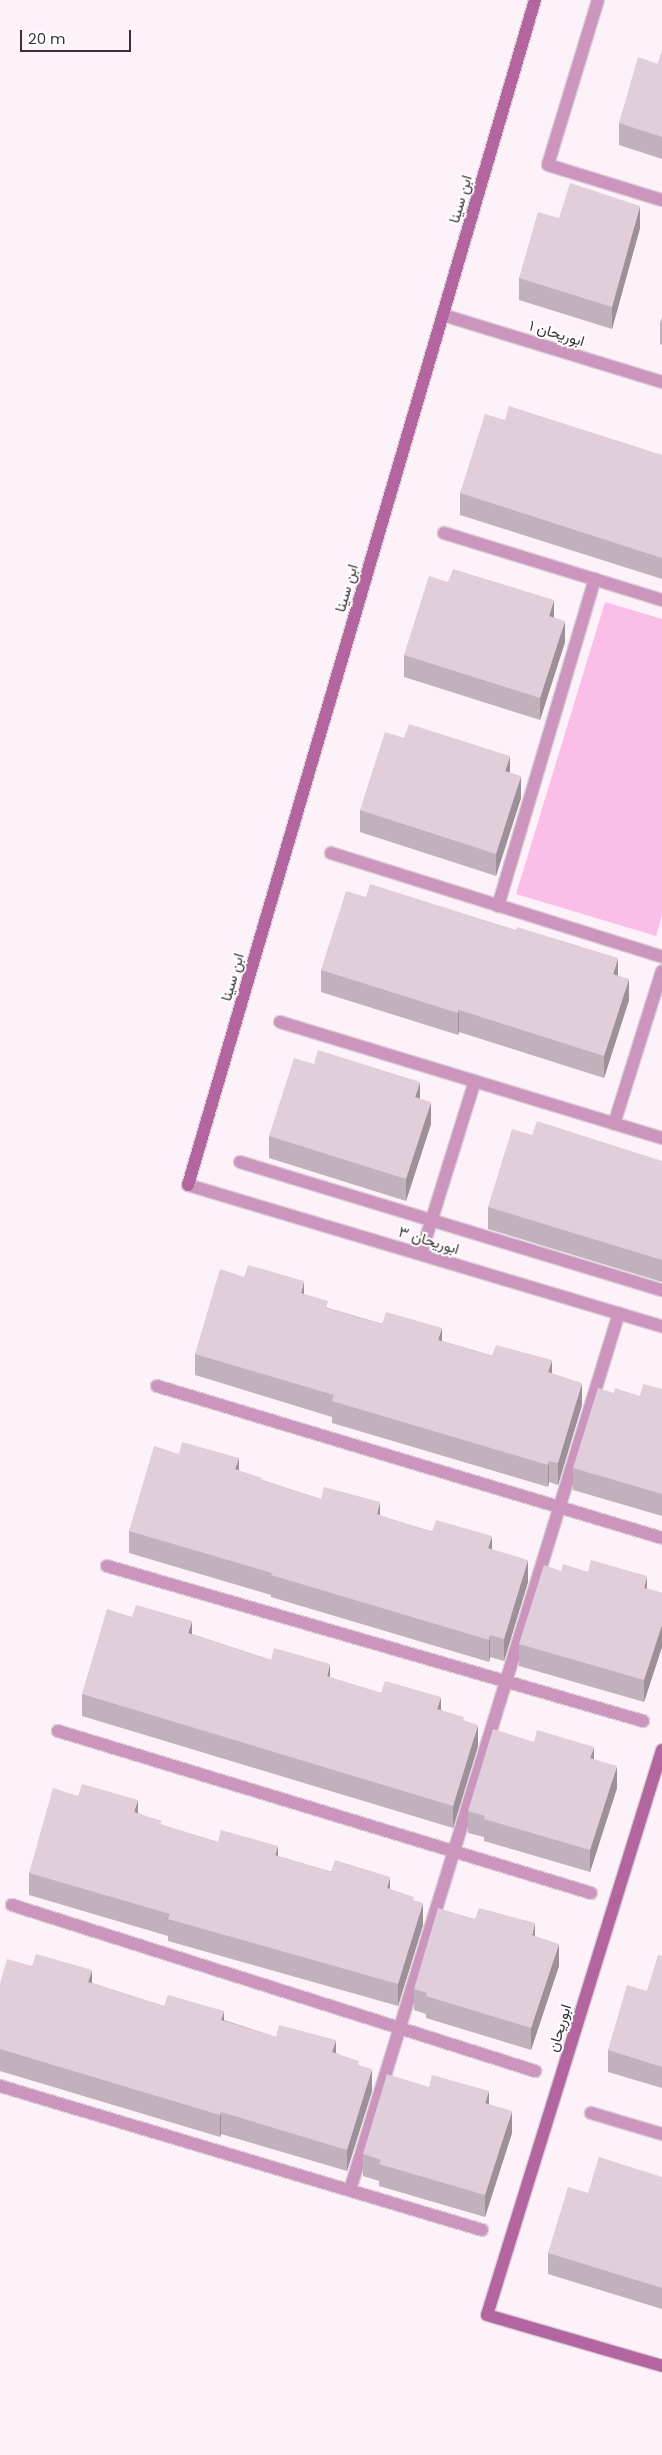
<!DOCTYPE html>
<html>
<head>
<meta charset="utf-8">
<style>
  body { margin:0 }
  #map { position:relative; width:662px; height:2455px; overflow:hidden; background:#fef2fa; font-family:Poppins,Vazirmatn,sans-serif }
  div>[style] { position:absolute }
  .green>* { inset:0; background:#fabee9 }
  .roads { filter:drop-shadow(1px 0 #dacfd7) drop-shadow(-1px 0 #dacfd7) drop-shadow(0 1px #dacfd7) drop-shadow(0 -1px #dacfd7) }
  .street>* { height:12px; margin:-6px; padding:0 6px; transform-origin:6px; border-radius:6px; background:#cc95bd }
  .secondary>* { height:12px; margin:-6px; padding:0 6px; transform-origin:6px; border-radius:6px; background:#b365a0 }
  .wall>* { inset:0; background:#c1b1bc }
  .shaded-wall>* { inset:0; background:#9d9099 }
  .building>* { inset:0; background:#e0cedb }
  span { translate:-50% -50%; white-space:nowrap; text-align:center; line-height:1.15; -webkit-text-stroke:4px #fff; paint-order:stroke }
  .street-label { font-size:15px; color:#383036 }
  .scale { position:absolute; left:20px; top:30px; width:111px; height:22px; box-sizing:border-box; border:2px solid #383036; border-top:0; padding-left:6px; font-size:15px; line-height:18px; white-space:nowrap; color:#383036; -webkit-text-stroke:4px #fff; paint-order:stroke }
</style>
</head>
<body>
<div id="map">
  <div class="green">
    <i style="clip-path:polygon(605px 602px,662px 619px,662px 915px,656px 936px,516px 894px)"></i>
  </div>
  <div class="roads">
    <div class="street">
      <i style="left:598px;top:0;width:172px;rotate:106.9deg"></i>
      <i style="left:548px;top:165px;width:119px;rotate:17.1deg"></i>
      <i style="left:443px;top:315px;width:229px;rotate:17deg"></i>
      <i style="left:444px;top:533px;width:228px;rotate:17.1deg"></i>
      <i style="left:331px;top:853px;width:347px;rotate:17.4deg"></i>
      <i style="left:498px;top:906px;width:341px;rotate:-73.5deg"></i>
      <i style="left:280px;top:1022px;width:399px;rotate:16.9deg"></i>
      <i style="left:614px;top:1124px;width:160px;rotate:-72.6deg"></i>
      <i style="left:240px;top:1162px;width:441px;rotate:16.9deg"></i>
      <i style="left:188px;top:1185px;width:495px;rotate:16.6deg"></i>
      <i style="left:421px;top:1254px;width:181px;rotate:-72.7deg"></i>
      <i style="left:157px;top:1386px;width:527px;rotate:16.75deg"></i>
      <i style="left:107px;top:1566px;width:558px;rotate:16.13deg"></i>
      <i style="left:58px;top:1731px;width:557px;rotate:16.91deg"></i>
      <i style="left:12px;top:1905px;width:549px;rotate:17.61deg"></i>
      <i style="left:0;top:2086px;width:503px;rotate:16.63deg"></i>
      <i style="left:591px;top:2113px;width:74px;rotate:16.5deg"></i>
      <i style="left:350px;top:2190px;width:917px;rotate:-72.95deg"></i>
    </div>
    <div class="secondary">
      <i style="left:188px;top:1185px;width:1235px;rotate:-73.68deg"></i>
      <i style="left:662px;top:1750px;width:591px;rotate:107.21deg"></i>
      <i style="left:487px;top:2315px;width:182px;rotate:16.2deg"></i>
    </div>
  </div>
  <div class="wall">
    <i style="clip-path:polygon(662px 51px,662px 159px,619px 145px,619px 123px,658px 64px)"></i>
    <i style="clip-path:polygon(559px 218px,640px 228px,612px 329px,519px 300px,519px 278px)"></i>
    <i style="clip-path:polygon(662px 317px,662px 345px,660px 344px,660px 323px)"></i>
    <i style="clip-path:polygon(505px 420px,662px 455px,662px 579px,460px 515px,460px 493px)"></i>
    <i style="clip-path:polygon(554px 617px,565px 642px,540px 720px,404px 677px,404px 655px)"></i>
    <i style="clip-path:polygon(510px 773px,521px 798px,496px 876px,360px 832px,360px 810px)"></i>
    <i style="clip-path:polygon(321px 970px,618px 975px,629px 1000px,604px 1078px,459px 1032px,458px 1035px,321px 992px)"></i>
    <i style="clip-path:polygon(420px 1099px,431px 1124px,406px 1201px,269px 1158px,269px 1136px)"></i>
    <i style="clip-path:polygon(662px 1161px,662px 1282px,488px 1229px,488px 1207px)"></i>
    <i style="clip-path:polygon(244px 1277px,304px 1294px,328px 1308px,552px 1373px,582px 1405px,558px 1485px,549px 1482px,548px 1487px,332px 1423px,332px 1417px,195px 1375px,195px 1354px)"></i>
    <i style="clip-path:polygon(662px 1389px,662px 1516px,573px 1490px,573px 1468px,640px 1396px)"></i>
    <i style="clip-path:polygon(179px 1454px,239px 1471px,262px 1480px,321px 1499px,492px 1549px,528px 1582px,504px 1661px,490px 1657px,489px 1662px,271px 1597px,271px 1595px,129px 1553px,129px 1531px)"></i>
    <i style="clip-path:polygon(561px 1571px,588px 1572px,662px 1593px,662px 1647px,644px 1702px,519px 1666px,519px 1644px)"></i>
    <i style="clip-path:polygon(132px 1617px,192px 1634px,271px 1660px,381px 1693px,441px 1710px,464px 1720px,478px 1746px,453px 1828px,82px 1716px,82px 1694px)"></i>
    <i style="clip-path:polygon(534px 1742px,594px 1759px,617px 1788px,590px 1872px,484px 1841px,484px 1837px,468px 1833px,468px 1811px)"></i>
    <i style="clip-path:polygon(138px 1813px,162px 1825px,218px 1842px,278px 1856px,390px 1889px,414px 1901px,423px 1925px,398px 2006px,168px 1941px,168px 1936px,29px 1895px,29px 1873px)"></i>
    <i style="clip-path:polygon(475px 1919px,535px 1936px,559px 1966px,531px 2050px,426px 2018px,426px 2014px,414px 2010px,414px 1989px)"></i>
    <i style="clip-path:polygon(662px 1956px,662px 2088px,608px 2072px,608px 2050px,647px 1991px)"></i>
    <i style="clip-path:polygon(32px 1966px,92px 1983px,164px 2006px,224px 2020px,276px 2037px,336px 2053px,359px 2065px,372px 2091px,347px 2171px,221px 2134px,220px 2137px,0 2071px,0 1984px)"></i>
    <i style="clip-path:polygon(429px 2087px,489px 2104px,512px 2133px,485px 2217px,379px 2186px,379px 2181px,363px 2176px,363px 2154px)"></i>
    <i style="clip-path:polygon(662px 2177px,662px 2309px,548px 2274px,548px 2253px,588px 2193px)"></i>
  </div>
  <div class="shaded-wall">
    <i style="clip-path:polygon(640px 206px,640px 228px,612px 329px,612px 307px)"></i>
    <i style="clip-path:polygon(554px 600px,554px 622px,549px 616px)"></i>
    <i style="clip-path:polygon(565px 621px,565px 642px,540px 720px,540px 698px)"></i>
    <i style="clip-path:polygon(510px 756px,510px 778px,505px 771px)"></i>
    <i style="clip-path:polygon(521px 776px,521px 798px,496px 876px,496px 854px)"></i>
    <i style="clip-path:polygon(618px 958px,618px 980px,613px 974px)"></i>
    <i style="clip-path:polygon(629px 979px,629px 1000px,604px 1078px,604px 1056px)"></i>
    <i style="clip-path:polygon(459px 1010px,459px 1032px,458px 1035px,458px 1013px)"></i>
    <i style="clip-path:polygon(420px 1082px,420px 1104px,415px 1097px)"></i>
    <i style="clip-path:polygon(431px 1102px,431px 1124px,406px 1201px,406px 1179px)"></i>
    <i style="clip-path:polygon(304px 1281px,304px 1302px,301px 1293px)"></i>
    <i style="clip-path:polygon(442px 1328px,442px 1350px,438px 1340px)"></i>
    <i style="clip-path:polygon(552px 1360px,552px 1382px,548px 1372px)"></i>
    <i style="clip-path:polygon(582px 1383px,582px 1405px,558px 1485px,558px 1463px)"></i>
    <i style="clip-path:polygon(239px 1458px,239px 1479px,235px 1469px)"></i>
    <i style="clip-path:polygon(549px 1461px,549px 1482px,548px 1487px,548px 1465px)"></i>
    <i style="clip-path:polygon(380px 1502px,380px 1524px,377px 1514px)"></i>
    <i style="clip-path:polygon(492px 1536px,492px 1558px,488px 1548px)"></i>
    <i style="clip-path:polygon(528px 1560px,528px 1582px,504px 1661px,504px 1639px)"></i>
    <i style="clip-path:polygon(647px 1576px,647px 1598px,644px 1588px)"></i>
    <i style="clip-path:polygon(192px 1621px,192px 1642px,188px 1633px)"></i>
    <i style="clip-path:polygon(662px 1625px,662px 1647px,644px 1702px,644px 1680px)"></i>
    <i style="clip-path:polygon(490px 1635px,490px 1657px,489px 1662px,489px 1640px)"></i>
    <i style="clip-path:polygon(330px 1664px,330px 1686px,327px 1676px)"></i>
    <i style="clip-path:polygon(441px 1697px,441px 1719px,437px 1709px)"></i>
    <i style="clip-path:polygon(478px 1725px,478px 1746px,453px 1828px,453px 1806px)"></i>
    <i style="clip-path:polygon(594px 1747px,594px 1768px,590px 1758px)"></i>
    <i style="clip-path:polygon(617px 1766px,617px 1788px,590px 1872px,590px 1850px)"></i>
    <i style="clip-path:polygon(138px 1800px,138px 1822px,134px 1812px)"></i>
    <i style="clip-path:polygon(278px 1846px,278px 1868px,275px 1855px)"></i>
    <i style="clip-path:polygon(390px 1877px,390px 1899px,387px 1888px)"></i>
    <i style="clip-path:polygon(423px 1903px,423px 1925px,398px 2006px,398px 1984px)"></i>
    <i style="clip-path:polygon(535px 1923px,535px 1945px,532px 1935px)"></i>
    <i style="clip-path:polygon(559px 1944px,559px 1966px,531px 2050px,531px 2028px)"></i>
    <i style="clip-path:polygon(92px 1970px,92px 1992px,88px 1982px)"></i>
    <i style="clip-path:polygon(224px 2011px,224px 2033px,221px 2020px)"></i>
    <i style="clip-path:polygon(336px 2040px,336px 2062px,332px 2052px)"></i>
    <i style="clip-path:polygon(372px 2069px,372px 2091px,347px 2171px,347px 2150px)"></i>
    <i style="clip-path:polygon(489px 2091px,489px 2113px,485px 2103px)"></i>
    <i style="clip-path:polygon(512px 2111px,512px 2133px,485px 2217px,485px 2195px)"></i>
    <i style="clip-path:polygon(221px 2112px,221px 2134px,220px 2137px,220px 2115px)"></i>
  </div>
  <div class="building">
    <i style="clip-path:polygon(662px 51px,662px 137px,619px 123px,638px 57px,658px 64px)"></i>
    <i style="clip-path:polygon(570px 183px,640px 206px,612px 307px,519px 278px,538px 212px,559px 218px)"></i>
    <i style="clip-path:polygon(509px 406px,662px 455px,662px 558px,460px 493px,485px 414px,505px 420px)"></i>
    <i style="clip-path:polygon(453px 569px,554px 600px,549px 616px,565px 621px,540px 698px,404px 655px,429px 576px,448px 582px)"></i>
    <i style="clip-path:polygon(409px 724px,510px 756px,505px 771px,521px 776px,496px 854px,360px 810px,385px 732px,404px 738px)"></i>
    <i style="clip-path:polygon(370px 884px,516px 930px,517px 927px,618px 958px,613px 974px,629px 979px,604px 1056px,459px 1010px,458px 1013px,321px 970px,346px 891px,366px 897px)"></i>
    <i style="clip-path:polygon(318px 1050px,420px 1082px,415px 1097px,431px 1102px,406px 1179px,269px 1136px,294px 1058px,314px 1064px)"></i>
    <i style="clip-path:polygon(537px 1121px,662px 1161px,662px 1260px,488px 1207px,512px 1129px,532px 1135px)"></i>
    <i style="clip-path:polygon(248px 1265px,304px 1281px,301px 1293px,328px 1301px,326px 1308px,382px 1324px,386px 1312px,442px 1328px,438px 1340px,492px 1356px,496px 1345px,552px 1360px,548px 1372px,582px 1383px,558px 1463px,549px 1461px,548px 1465px,332px 1401px,334px 1395px,195px 1354px,220px 1269px,244px 1277px)"></i>
    <i style="clip-path:polygon(643px 1384px,662px 1389px,662px 1494px,573px 1468px,598px 1388px,614px 1393px,615px 1388px,640px 1396px)"></i>
    <i style="clip-path:polygon(182px 1442px,239px 1458px,235px 1469px,262px 1478px,261px 1480px,321px 1499px,324px 1487px,380px 1502px,377px 1514px,432px 1532px,436px 1520px,492px 1536px,488px 1548px,528px 1560px,504px 1639px,490px 1635px,489px 1640px,271px 1575px,272px 1573px,129px 1531px,154px 1446px,179px 1454px)"></i>
    <i style="clip-path:polygon(591px 1560px,647px 1576px,644px 1588px,662px 1593px,662px 1625px,644px 1680px,519px 1644px,544px 1565px,561px 1571px,563px 1564px,588px 1572px)"></i>
    <i style="clip-path:polygon(136px 1605px,192px 1621px,188px 1633px,271px 1660px,274px 1648px,330px 1664px,327px 1676px,381px 1693px,385px 1681px,441px 1697px,437px 1709px,464px 1717px,463px 1720px,478px 1725px,453px 1806px,82px 1694px,107px 1609px,132px 1617px)"></i>
    <i style="clip-path:polygon(493px 1729px,534px 1742px,537px 1730px,594px 1747px,590px 1758px,617px 1766px,590px 1850px,484px 1819px,485px 1816px,468px 1811px)"></i>
    <i style="clip-path:polygon(82px 1784px,138px 1800px,134px 1812px,162px 1821px,160px 1824px,218px 1842px,221px 1830px,278px 1846px,275px 1855px,331px 1872px,335px 1860px,390px 1877px,387px 1888px,414px 1897px,413px 1900px,423px 1903px,398px 1984px,168px 1919px,170px 1914px,29px 1873px,53px 1788px,78px 1796px)"></i>
    <i style="clip-path:polygon(438px 1908px,475px 1919px,479px 1908px,535px 1923px,532px 1935px,559px 1944px,531px 2028px,426px 1996px,427px 1993px,414px 1989px)"></i>
    <i style="clip-path:polygon(36px 1954px,92px 1970px,88px 1982px,164px 2006px,168px 1995px,224px 2011px,221px 2020px,276px 2037px,279px 2025px,336px 2040px,332px 2052px,359px 2061px,358px 2065px,372px 2069px,347px 2150px,221px 2112px,220px 2115px,0 2049px,0 1984px,7px 1959px,32px 1966px)"></i>
    <i style="clip-path:polygon(658px 1955px,662px 1956px,662px 2067px,608px 2050px,627px 1985px,647px 1991px)"></i>
    <i style="clip-path:polygon(387px 2074px,429px 2087px,432px 2075px,489px 2091px,485px 2103px,512px 2111px,485px 2195px,379px 2164px,381px 2160px,363px 2154px)"></i>
    <i style="clip-path:polygon(599px 2157px,662px 2177px,662px 2288px,548px 2253px,568px 2187px,588px 2193px)"></i>
  </div>
  <div class="street-label">
    <span style="left:460px;top:199px;rotate:-74deg">ابن سینا</span>
    <span style="left:557px;top:333px;rotate:17deg">ابوریحان ۱</span>
    <span style="left:346px;top:588px;rotate:-74deg">ابن سینا</span>
    <span style="left:232px;top:977px;rotate:-74deg">ابن سینا</span>
    <span style="left:429px;top:1240px;rotate:17deg">ابوریحان ۳</span>
    <span style="left:559px;top:2028px;rotate:-73deg">ابوریحان</span>
  </div>
  <div class="scale">20 m</div>
</div>
</body>
</html>
